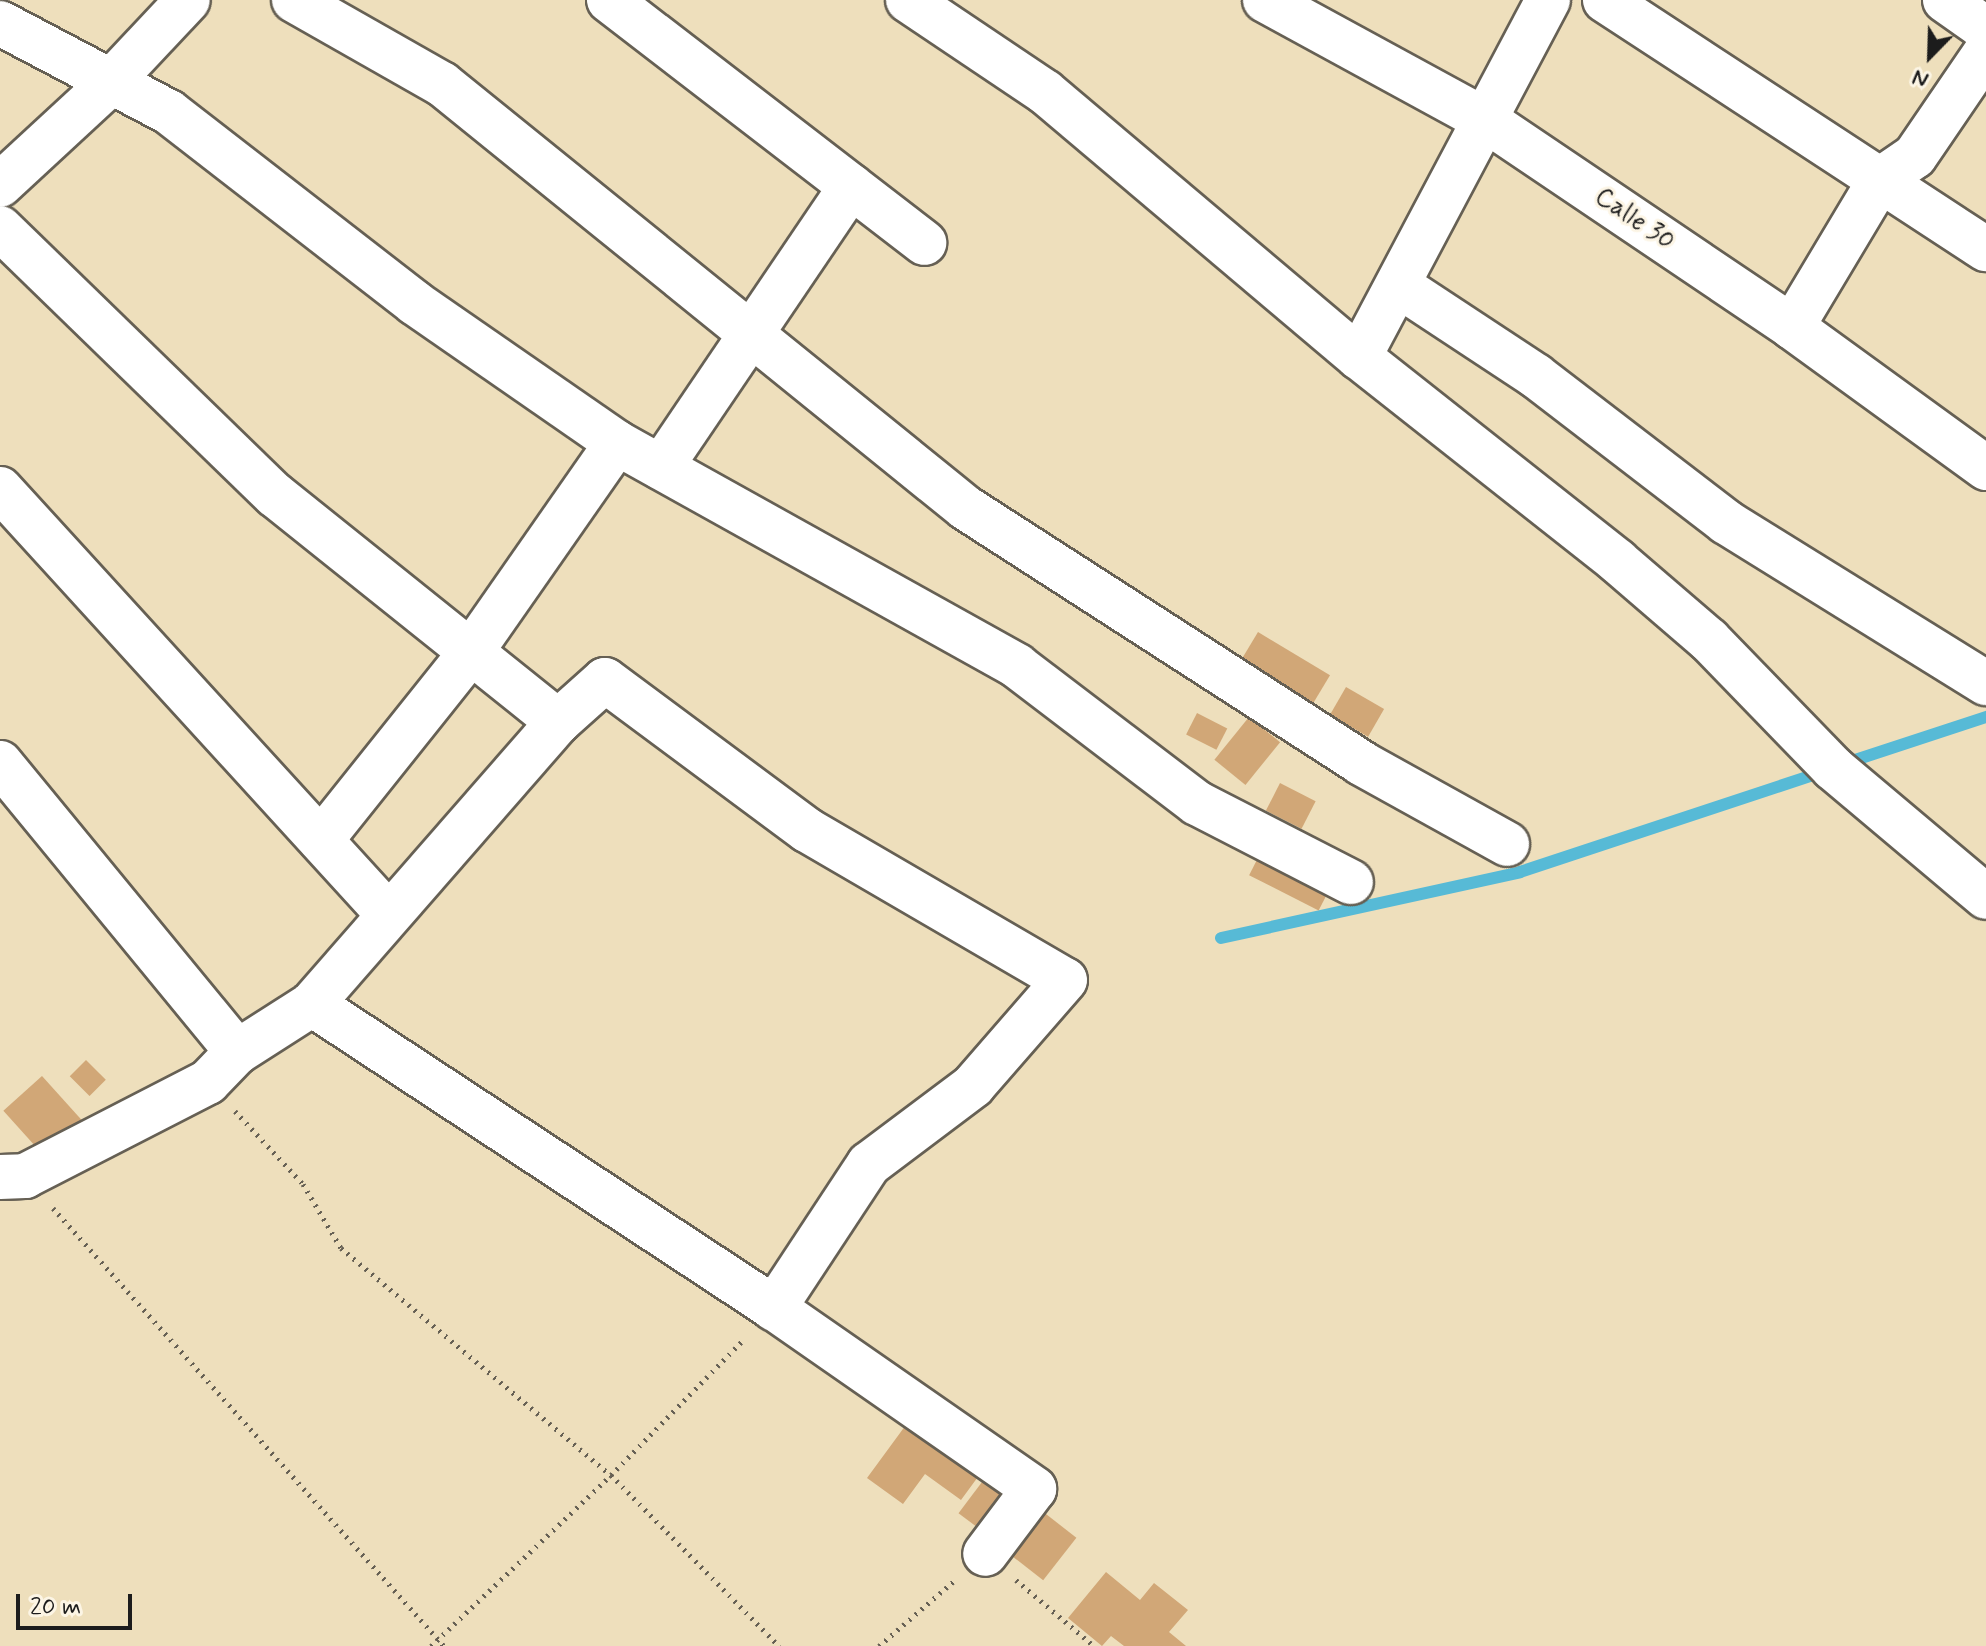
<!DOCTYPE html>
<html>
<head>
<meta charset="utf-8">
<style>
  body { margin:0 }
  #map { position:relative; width:1986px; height:1646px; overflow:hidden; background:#eedfbc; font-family:Mynerve,sans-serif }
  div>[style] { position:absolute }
  .stream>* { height:12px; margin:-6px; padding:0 6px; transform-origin:6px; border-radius:6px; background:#57bad6 }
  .building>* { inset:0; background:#d1a777; transform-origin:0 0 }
  .path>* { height:5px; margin-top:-2.5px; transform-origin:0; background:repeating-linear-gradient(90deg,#666054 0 2px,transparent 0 8px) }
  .roads { filter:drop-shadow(2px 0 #666054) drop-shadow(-2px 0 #666054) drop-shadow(0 2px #666054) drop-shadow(0 -2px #666054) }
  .minor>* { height:44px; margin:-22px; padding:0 22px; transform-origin:22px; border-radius:22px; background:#fff }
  span { translate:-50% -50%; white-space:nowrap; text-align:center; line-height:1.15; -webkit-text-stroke:6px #fcf5e5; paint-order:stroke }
  .street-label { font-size:26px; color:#1c1c1c }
  .north { position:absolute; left:1890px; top:16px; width:80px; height:80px; -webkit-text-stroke:6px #fcf5e5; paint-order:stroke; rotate:203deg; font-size:22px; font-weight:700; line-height:32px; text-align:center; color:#1c1c1c }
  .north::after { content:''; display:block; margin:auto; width:28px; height:36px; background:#1c1c1c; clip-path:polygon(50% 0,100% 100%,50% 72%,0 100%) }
  .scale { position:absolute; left:16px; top:1594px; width:116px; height:36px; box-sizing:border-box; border:4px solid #1c1c1c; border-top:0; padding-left:10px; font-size:24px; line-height:28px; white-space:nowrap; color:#1c1c1c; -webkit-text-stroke:6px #fcf5e5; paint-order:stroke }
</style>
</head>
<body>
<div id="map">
  <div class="stream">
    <i style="left:1843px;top:764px;width:151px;rotate:-18.2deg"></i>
    <i style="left:1221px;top:938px;width:306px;rotate:-12.4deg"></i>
    <i style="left:1520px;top:872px;width:318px;rotate:-18.3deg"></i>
  </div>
  <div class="building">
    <i style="left:1258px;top:632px;width:84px;height:35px;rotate:31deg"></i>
    <i style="left:1346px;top:687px;width:44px;height:32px;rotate:30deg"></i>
    <i style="left:1197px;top:713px;width:34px;height:24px;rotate:27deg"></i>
    <i style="left:1249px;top:717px;width:40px;height:55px;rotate:39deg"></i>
    <i style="left:1280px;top:783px;width:40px;height:31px;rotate:27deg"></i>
    <i style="left:1265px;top:844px;width:78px;height:35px;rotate:27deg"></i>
    <i style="left:86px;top:1060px;width:28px;height:23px;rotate:45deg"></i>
    <i style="left:42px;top:1076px;width:67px;height:52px;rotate:48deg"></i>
    <i style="clip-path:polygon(911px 1418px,983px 1470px,961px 1500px,925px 1474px,903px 1504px,867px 1478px)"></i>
    <i style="left:991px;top:1470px;width:34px;height:54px;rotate:37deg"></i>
    <i style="left:1037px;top:1507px;width:50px;height:54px;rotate:38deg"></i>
    <i style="clip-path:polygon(1106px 1572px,1140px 1600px,1154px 1583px,1188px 1610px,1169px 1632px,1186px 1646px,1124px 1646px,1111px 1636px,1102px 1646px,1068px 1618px)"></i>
  </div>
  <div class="path">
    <i style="left:235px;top:1111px;width:100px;rotate:47deg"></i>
    <i style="left:303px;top:1184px;width:74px;rotate:59.3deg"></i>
    <i style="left:341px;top:1248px;width:353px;rotate:40.1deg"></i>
    <i style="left:611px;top:1475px;width:240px;rotate:45.5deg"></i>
    <i style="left:53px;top:1208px;width:587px;rotate:48.24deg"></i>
    <i style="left:1016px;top:1580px;width:102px;rotate:40.2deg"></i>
    <i style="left:431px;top:1646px;width:248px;rotate:-43.5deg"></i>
    <i style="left:611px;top:1475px;width:190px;rotate:-45.6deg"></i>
    <i style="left:879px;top:1646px;width:99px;rotate:-40.9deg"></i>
  </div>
  <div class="roads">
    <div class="minor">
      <i style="left:294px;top:0;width:170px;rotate:29.6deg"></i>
      <i style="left:442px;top:84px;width:674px;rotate:38.98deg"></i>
      <i style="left:966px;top:508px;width:470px;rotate:32.8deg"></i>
      <i style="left:1361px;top:763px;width:167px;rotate:29deg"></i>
      <i style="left:609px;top:0;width:398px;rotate:37.6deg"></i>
      <i style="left:908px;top:0;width:165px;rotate:33.9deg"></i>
      <i style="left:1045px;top:92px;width:411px;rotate:40.2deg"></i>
      <i style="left:1359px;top:357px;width:329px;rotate:38.3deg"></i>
      <i style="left:1617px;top:561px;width:121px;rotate:40.7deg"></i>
      <i style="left:1709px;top:640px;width:178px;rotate:45.9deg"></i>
      <i style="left:1833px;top:768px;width:200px;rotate:40.1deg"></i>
      <i style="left:1265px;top:0;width:253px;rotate:28.6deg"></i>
      <i style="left:1487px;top:121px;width:368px;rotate:34deg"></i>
      <i style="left:1792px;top:327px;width:240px;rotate:36deg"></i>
      <i style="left:1605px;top:0;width:455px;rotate:33.2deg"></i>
      <i style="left:1945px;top:0;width:50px;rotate:35.3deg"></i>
      <i style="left:0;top:23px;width:191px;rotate:27.8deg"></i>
      <i style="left:169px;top:112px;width:311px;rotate:37.8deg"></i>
      <i style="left:415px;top:303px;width:246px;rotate:34.7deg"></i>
      <i style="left:617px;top:443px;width:458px;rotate:29.1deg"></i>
      <i style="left:1017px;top:666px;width:226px;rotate:37.3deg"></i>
      <i style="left:1197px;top:803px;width:173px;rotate:27.2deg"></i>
      <i style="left:0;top:185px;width:149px;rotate:-42.8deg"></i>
      <i style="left:109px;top:84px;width:115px;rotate:-46.8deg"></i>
      <i style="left:0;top:228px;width:383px;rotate:44.2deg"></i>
      <i style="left:275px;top:495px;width:363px;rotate:38.7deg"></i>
      <i style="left:1398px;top:285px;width:165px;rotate:33.4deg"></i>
      <i style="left:1536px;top:376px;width:240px;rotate:37.5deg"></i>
      <i style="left:1726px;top:522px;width:306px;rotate:31.8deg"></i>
      <i style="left:1792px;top:327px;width:171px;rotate:-59.1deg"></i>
      <i style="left:1880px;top:180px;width:42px;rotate:-34.4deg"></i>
      <i style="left:1915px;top:156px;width:126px;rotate:-55.7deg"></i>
      <i style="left:1359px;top:357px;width:404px;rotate:-62.1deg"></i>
      <i style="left:661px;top:467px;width:339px;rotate:-55.9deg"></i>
      <i style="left:0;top:489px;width:574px;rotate:47.61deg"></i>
      <i style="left:0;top:763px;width:374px;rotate:50.6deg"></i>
      <i style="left:321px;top:840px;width:241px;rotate:-51.4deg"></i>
      <i style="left:471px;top:652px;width:255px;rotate:-55.1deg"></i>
      <i style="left:312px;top:1004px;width:553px;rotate:33.35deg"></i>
      <i style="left:774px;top:1308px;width:317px;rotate:34.8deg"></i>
      <i style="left:1034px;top:1489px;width:81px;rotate:127deg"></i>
      <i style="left:0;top:1177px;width:25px;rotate:-2deg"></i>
      <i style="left:25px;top:1176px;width:206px;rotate:-27.2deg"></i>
      <i style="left:208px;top:1082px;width:42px;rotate:-46deg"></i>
      <i style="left:237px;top:1052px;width:89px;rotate:-32.6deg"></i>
      <i style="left:312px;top:1004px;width:374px;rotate:-48.9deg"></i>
      <i style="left:558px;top:722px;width:63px;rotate:-41.8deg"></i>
      <i style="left:605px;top:680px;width:252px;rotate:36.6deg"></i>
      <i style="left:807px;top:830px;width:298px;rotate:30.2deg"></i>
      <i style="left:1065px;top:980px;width:140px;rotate:131deg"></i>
      <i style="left:973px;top:1086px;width:130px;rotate:143.1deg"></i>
      <i style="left:869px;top:1164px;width:173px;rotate:123.4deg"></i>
    </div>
  </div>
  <div class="street-label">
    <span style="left:1634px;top:220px;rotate:34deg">Calle 30</span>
  </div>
  <div class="north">N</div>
  <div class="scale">20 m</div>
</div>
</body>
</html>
